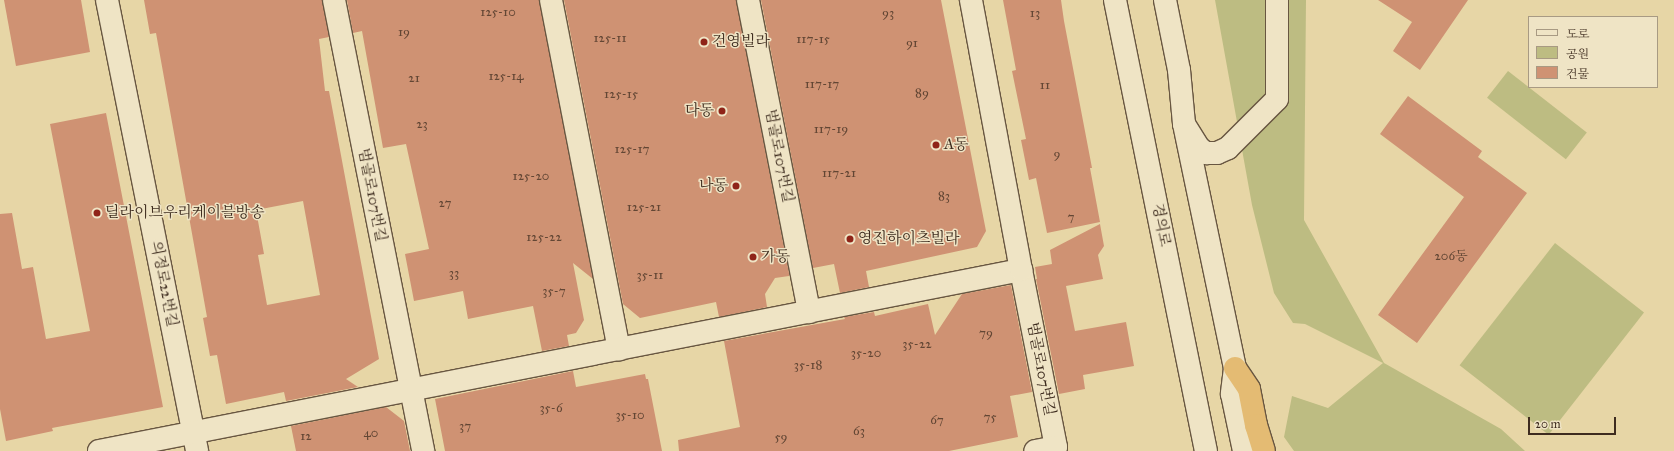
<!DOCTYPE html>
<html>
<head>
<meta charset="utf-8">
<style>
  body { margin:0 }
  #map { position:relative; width:1674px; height:451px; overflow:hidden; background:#e7d6a6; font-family:"IM FELL Great Primer","Noto Serif KR",serif }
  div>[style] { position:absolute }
  .green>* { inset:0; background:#bdbc82; transform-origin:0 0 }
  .building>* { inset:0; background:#cf9273 }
  .roads { filter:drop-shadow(1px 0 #685641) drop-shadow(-1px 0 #685641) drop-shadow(0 1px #685641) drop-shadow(0 -1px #685641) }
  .street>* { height:22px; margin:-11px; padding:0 11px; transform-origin:11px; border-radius:11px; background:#efe4c5 }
  .secondary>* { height:22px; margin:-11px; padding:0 11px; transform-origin:11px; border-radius:11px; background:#efe4c5 }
  .highway>* { height:22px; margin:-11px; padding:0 11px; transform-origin:11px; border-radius:11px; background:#e4bb73 }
  .dots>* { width:11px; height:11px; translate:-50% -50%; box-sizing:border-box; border:2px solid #efe4c5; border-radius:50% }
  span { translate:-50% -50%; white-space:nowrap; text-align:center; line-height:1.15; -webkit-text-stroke:3px #efe4c5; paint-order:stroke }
  .number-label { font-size:13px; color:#624634 }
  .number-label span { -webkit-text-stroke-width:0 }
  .poi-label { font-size:15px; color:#3e2c1f }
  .left { translate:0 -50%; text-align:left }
  .right { translate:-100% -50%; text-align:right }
  .street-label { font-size:15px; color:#3e2c1f }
  .legend { position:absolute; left:1528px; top:16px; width:130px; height:72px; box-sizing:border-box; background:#efe4c5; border:1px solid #a89a83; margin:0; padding:5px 7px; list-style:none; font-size:12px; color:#3e2c1f }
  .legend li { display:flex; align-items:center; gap:8px; height:20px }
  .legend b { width:20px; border:1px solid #a89a83 }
  .scale { position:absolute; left:1528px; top:417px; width:88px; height:18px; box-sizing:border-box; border:2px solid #3e2c1f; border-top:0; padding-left:5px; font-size:12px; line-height:14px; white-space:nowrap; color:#3e2c1f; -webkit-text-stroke:3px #efe4c5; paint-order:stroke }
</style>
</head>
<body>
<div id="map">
  <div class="green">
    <i style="clip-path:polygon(1215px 0,1306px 0,1304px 220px,1384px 363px,1501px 429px,1525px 451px,1294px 451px,1284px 437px,1292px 396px,1328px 408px,1383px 363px,1305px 324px,1293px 323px,1274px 293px,1252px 205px)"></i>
    <i style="left:1508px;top:71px;width:100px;height:34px;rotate:38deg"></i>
    <i style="left:1555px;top:243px;width:113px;height:155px;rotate:38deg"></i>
  </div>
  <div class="building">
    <i style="clip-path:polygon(4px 0,81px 0,90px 52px,16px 66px)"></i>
    <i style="clip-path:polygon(evenodd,144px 0,322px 0,329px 37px,319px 39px,325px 91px,329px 91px,379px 359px,346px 379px,358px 387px,286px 401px,284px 392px,226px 404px,217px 355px,210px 356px,203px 318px,207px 317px,156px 33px,150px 34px,144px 0,303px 201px,320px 295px,267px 305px,258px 255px,264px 254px,256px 210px,303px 201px)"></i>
    <i style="clip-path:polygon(347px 0,539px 0,593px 279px,573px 263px,584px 320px,576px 333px,567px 335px,569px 346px,542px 351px,533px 306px,468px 319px,463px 291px,414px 301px,405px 254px,429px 249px,406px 144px,383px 148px,362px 31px,353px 33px)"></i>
    <i style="clip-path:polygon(564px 0,736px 0,789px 273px,789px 276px,775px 278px,765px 294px,767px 307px,719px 317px,716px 302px,640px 318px,623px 304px)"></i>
    <i style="clip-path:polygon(761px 0,941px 0,986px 231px,977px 247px,866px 271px,869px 287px,840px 293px,834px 264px,813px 268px)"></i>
    <i style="clip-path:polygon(1003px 0,1061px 0,1064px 21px,1092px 168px,1090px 168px,1100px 222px,1047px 233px,1036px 178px,1029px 180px,1021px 140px,1026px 139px,1012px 71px,1016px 70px)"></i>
    <i style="clip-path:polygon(1378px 0,1468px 0,1420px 70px,1393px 51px,1412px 22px)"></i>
    <i style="clip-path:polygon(1408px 96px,1482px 151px,1478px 157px,1527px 193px,1417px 343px,1378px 315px,1464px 197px,1380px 134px)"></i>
    <i style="clip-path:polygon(106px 113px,163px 407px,52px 428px,53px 431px,6px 441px,0 409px,0 214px,12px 213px,22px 269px,33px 267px,46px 339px,90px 331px,50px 124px)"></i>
    <i style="clip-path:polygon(1100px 224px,1104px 246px,1098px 255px,1103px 279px,1066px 286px,1075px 331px,1126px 322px,1134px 366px,1083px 375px,1085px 389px,1059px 394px,1036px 279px,1037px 279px,1035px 267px,1052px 264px,1050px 250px)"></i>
    <i style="clip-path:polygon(1011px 285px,1032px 392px,1010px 396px,1018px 437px,949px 451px,679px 451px,678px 440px,740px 427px,724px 341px,845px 319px,844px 317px,874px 312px,875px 316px,928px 304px,935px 335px,962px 294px)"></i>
    <i style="clip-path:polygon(573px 371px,576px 387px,645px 374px,646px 379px,648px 379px,662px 451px,445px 451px,435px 399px)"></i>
    <i style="clip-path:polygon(386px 407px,404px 421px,410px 451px,296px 451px,291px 426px)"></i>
  </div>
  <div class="roads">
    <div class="street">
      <i style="left:107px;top:0;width:460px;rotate:78.7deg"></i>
      <i style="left:334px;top:0;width:460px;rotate:78.8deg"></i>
      <i style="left:551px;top:0;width:356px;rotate:79deg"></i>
      <i style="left:748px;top:0;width:318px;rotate:78.9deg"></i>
      <i style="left:1184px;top:124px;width:28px;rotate:58deg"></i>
      <i style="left:1199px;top:148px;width:9px;rotate:36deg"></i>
      <i style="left:1206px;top:153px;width:11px"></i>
      <i style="left:1217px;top:153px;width:12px;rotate:-24deg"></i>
      <i style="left:1228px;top:148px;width:69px;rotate:-45deg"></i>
      <i style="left:1277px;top:99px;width:99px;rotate:-90deg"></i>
      <i style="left:1021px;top:270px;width:180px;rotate:78.8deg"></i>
      <i style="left:1056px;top:447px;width:21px;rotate:169deg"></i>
      <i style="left:99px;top:451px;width:940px;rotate:-11.11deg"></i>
      <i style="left:1021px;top:270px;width:275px;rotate:-100.5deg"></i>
    </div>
    <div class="secondary">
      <i style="left:1115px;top:0;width:460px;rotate:78.6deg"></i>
      <i style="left:1165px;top:0;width:71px;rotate:78.7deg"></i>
      <i style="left:1179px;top:70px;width:54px;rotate:84.7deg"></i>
      <i style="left:1184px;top:124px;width:249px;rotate:78.2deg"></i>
      <i style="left:1235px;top:368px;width:26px;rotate:97deg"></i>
      <i style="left:1232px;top:394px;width:58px;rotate:78.1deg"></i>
    </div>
    <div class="highway">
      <i style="left:1235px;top:368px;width:25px;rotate:56deg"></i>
      <i style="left:1249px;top:389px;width:37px;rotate:79deg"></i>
      <i style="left:1256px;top:425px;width:27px;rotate:73deg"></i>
    </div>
  </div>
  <div class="dots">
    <i style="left:704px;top:42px;background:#8f2418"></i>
    <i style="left:722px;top:111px;background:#8f2418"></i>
    <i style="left:936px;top:145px;background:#8f2418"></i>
    <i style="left:736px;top:186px;background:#8f2418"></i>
    <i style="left:97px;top:213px;background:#8f2418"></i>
    <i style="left:850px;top:239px;background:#8f2418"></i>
    <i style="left:753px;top:257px;background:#8f2418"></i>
  </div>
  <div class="number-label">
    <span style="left:498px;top:12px">125-10</span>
    <span style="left:888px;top:13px">93</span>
    <span style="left:1035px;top:13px">13</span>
    <span style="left:404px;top:32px">19</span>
    <span style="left:610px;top:38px">125-11</span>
    <span style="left:813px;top:39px">117-15</span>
    <span style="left:912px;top:43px">91</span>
    <span style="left:506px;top:76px">125-14</span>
    <span style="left:414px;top:78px">21</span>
    <span style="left:822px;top:84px">117-17</span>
    <span style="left:1045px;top:85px">11</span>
    <span style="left:922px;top:93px">89</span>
    <span style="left:621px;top:94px">125-15</span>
    <span style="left:422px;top:124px">23</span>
    <span style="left:831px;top:129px">117-19</span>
    <span style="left:632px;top:149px">125-17</span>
    <span style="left:1057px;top:154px">9</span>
    <span style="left:839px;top:173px">117-21</span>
    <span style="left:531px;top:176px">125-20</span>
    <span style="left:944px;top:196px">83</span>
    <span style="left:445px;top:203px">27</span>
    <span style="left:644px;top:207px">125-21</span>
    <span style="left:1071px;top:217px">7</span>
    <span style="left:544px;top:237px">125-22</span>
    <span style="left:1451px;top:256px">206동</span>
    <span style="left:454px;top:273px">33</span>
    <span style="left:650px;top:275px">35-11</span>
    <span style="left:554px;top:291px">35-7</span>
    <span style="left:986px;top:333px">79</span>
    <span style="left:917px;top:344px">35-22</span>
    <span style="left:866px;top:353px">35-20</span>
    <span style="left:808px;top:365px">35-18</span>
    <span style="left:551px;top:408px">35-6</span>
    <span style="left:630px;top:415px">35-10</span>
    <span style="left:990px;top:417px">75</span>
    <span style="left:937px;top:420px">67</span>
    <span style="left:465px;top:426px">37</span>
    <span style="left:859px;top:431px">63</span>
    <span style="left:371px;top:433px">40</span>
    <span style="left:306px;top:436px">12</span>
    <span style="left:781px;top:437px">59</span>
  </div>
  <div class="poi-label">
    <span class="left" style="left:712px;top:42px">건영빌라</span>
    <span class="right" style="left:714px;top:111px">다동</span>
    <span class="left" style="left:944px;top:145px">A동</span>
    <span class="right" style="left:728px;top:186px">나동</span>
    <span class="left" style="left:105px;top:213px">딜라이브우리케이블방송</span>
    <span class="left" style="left:858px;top:239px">영진하이츠빌라</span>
    <span class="left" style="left:761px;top:257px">가동</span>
  </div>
  <div class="street-label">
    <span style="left:779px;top:156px;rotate:79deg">범골로107번길</span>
    <span style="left:372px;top:195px;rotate:79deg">범골로107번길</span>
    <span style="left:1161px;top:225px;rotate:79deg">경의로</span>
    <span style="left:164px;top:284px;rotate:79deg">의정로22번길</span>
    <span style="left:1041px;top:369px;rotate:79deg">범골로107번길</span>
  </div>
  <ul class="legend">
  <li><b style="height:5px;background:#efe4c5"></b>도로</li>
  <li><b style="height:11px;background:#bdbc82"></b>공원</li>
  <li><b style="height:11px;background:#cf9273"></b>건물</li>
  </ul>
  <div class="scale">20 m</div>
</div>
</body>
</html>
